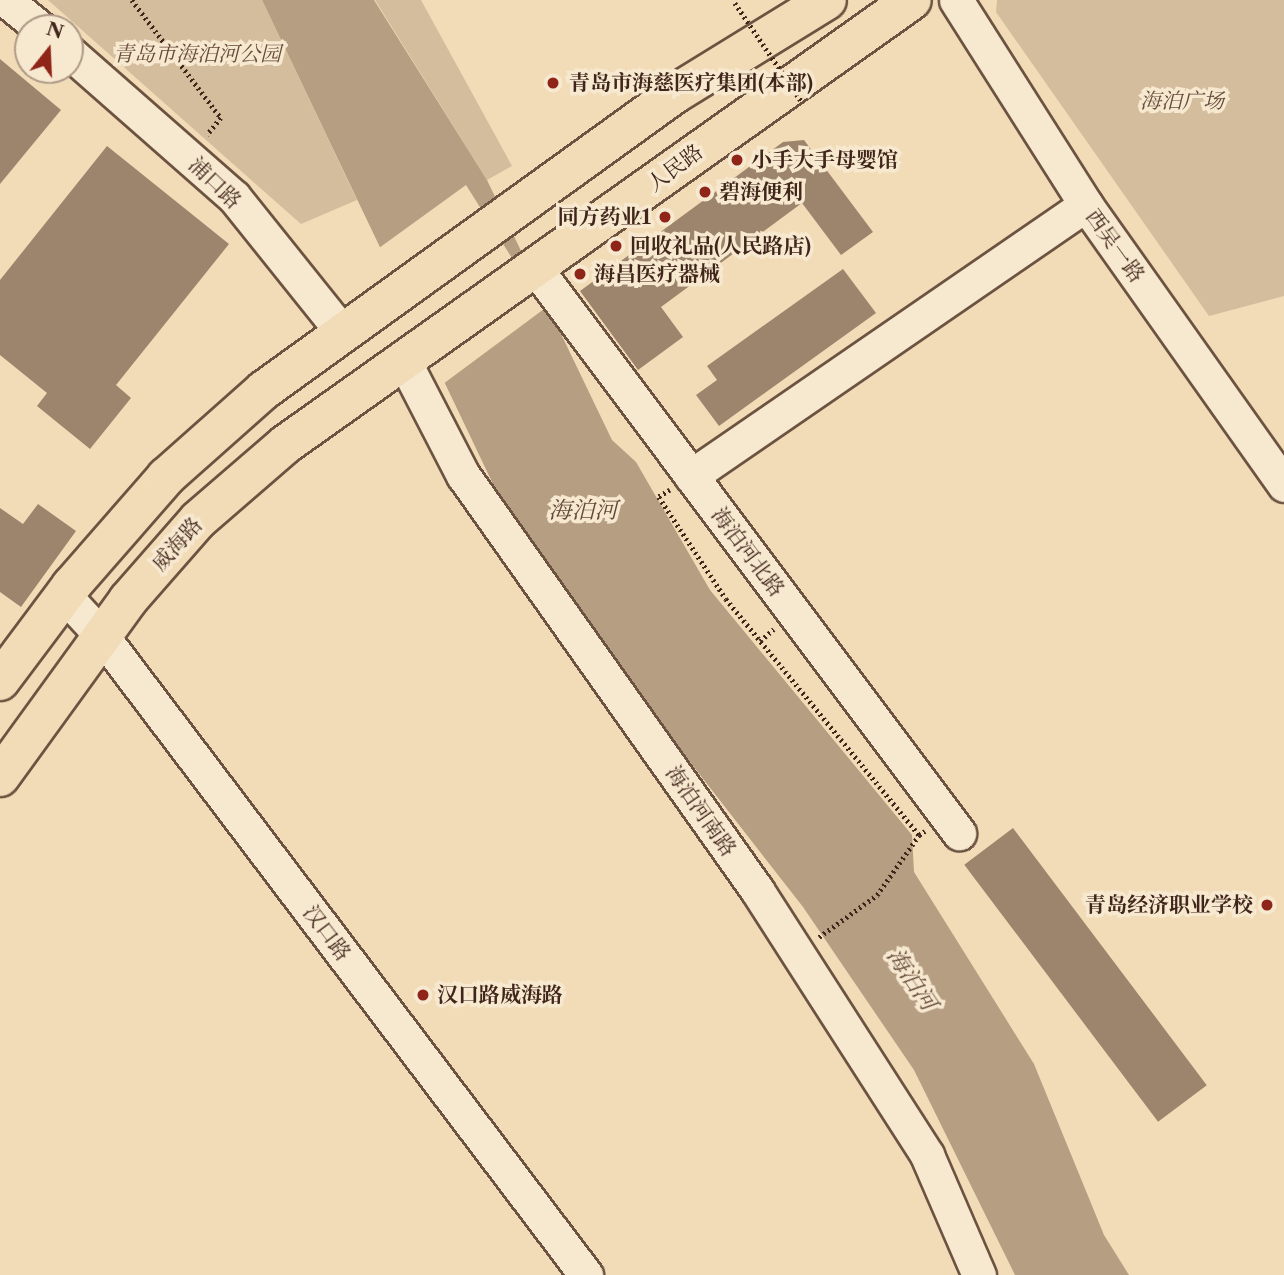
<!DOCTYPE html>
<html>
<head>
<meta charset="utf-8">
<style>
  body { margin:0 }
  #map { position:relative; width:1284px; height:1275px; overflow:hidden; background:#f2dcb7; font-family:"Libre Caslon Text","Noto Serif SC",serif }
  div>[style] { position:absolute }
  .green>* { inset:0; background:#d4bd9c }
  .water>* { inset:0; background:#b59e82 }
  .pier>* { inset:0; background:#f2dcb7 }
  .building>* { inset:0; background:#9d846c; transform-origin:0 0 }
  .path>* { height:4.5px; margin-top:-2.25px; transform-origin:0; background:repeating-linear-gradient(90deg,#40251a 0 2px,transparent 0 5.5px) }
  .roads { filter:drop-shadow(2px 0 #6c5341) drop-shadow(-2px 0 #6c5341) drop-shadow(0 2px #6c5341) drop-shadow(0 -2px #6c5341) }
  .minor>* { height:33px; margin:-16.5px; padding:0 16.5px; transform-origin:16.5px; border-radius:16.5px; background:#f7e8d0 }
  .major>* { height:38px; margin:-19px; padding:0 19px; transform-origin:19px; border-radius:19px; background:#f2dcb7 }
  .path-bridge>* { height:4.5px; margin-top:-2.25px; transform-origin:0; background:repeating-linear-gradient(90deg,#40251a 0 2px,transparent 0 5.5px) }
  .dots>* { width:19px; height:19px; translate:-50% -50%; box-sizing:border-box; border:4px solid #f7e8d0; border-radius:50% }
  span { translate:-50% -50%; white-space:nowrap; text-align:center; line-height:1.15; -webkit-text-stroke:7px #f7e8d0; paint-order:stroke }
  .park-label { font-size:21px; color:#654b3a; font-style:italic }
  .poi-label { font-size:21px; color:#40251a; font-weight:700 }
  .left { translate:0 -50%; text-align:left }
  .right { translate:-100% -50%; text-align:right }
  .street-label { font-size:21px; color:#40251a }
  .water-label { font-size:23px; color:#634939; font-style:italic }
  .north { position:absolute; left:14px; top:14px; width:70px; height:70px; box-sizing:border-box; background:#f7e8d0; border:2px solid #ae9a87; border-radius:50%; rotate:18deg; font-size:19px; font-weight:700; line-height:28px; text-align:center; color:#40251a }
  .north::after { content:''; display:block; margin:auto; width:24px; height:32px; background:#8f2418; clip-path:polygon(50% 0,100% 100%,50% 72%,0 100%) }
</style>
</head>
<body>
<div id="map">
  <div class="green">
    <i style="clip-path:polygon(48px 0,262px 0,357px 200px,301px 224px)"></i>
    <i style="clip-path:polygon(375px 0,421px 0,512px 166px,487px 180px)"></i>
    <i style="clip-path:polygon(997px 0,1284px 0,1284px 296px,1209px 316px,996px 12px)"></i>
  </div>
  <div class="water">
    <i style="clip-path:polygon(262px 0,374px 0,487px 180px,612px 440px,636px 462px,710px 590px,912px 835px,914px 872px,1034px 1064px,1104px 1235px,1129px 1275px,1015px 1275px,914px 1070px,803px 907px,524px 549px)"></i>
  </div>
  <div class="pier">
    <i style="clip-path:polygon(466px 185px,544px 309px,443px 384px,379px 248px)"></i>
  </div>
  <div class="building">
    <i style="clip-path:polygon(0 59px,61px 110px,0 184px)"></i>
    <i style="clip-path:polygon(804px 140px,873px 232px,841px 255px,802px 203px,661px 307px,683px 337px,638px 370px,580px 291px,783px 142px)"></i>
    <i style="clip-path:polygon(107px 146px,229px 244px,116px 385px,131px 398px,90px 449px,37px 406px,47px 393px,0 355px,0 280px)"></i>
    <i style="clip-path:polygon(843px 269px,876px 313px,719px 426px,696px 395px,717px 380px,707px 366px)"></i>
    <i style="clip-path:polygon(38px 504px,76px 531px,21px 607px,0 592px,0 508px,23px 524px)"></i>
    <i style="left:1013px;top:828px;width:322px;height:61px;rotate:53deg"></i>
  </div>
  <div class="path">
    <i style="left:132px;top:0;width:148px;rotate:53deg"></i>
    <i style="left:221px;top:118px;width:22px;rotate:129deg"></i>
    <i style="left:670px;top:490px;width:13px;rotate:148deg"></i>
    <i style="left:659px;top:497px;width:122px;rotate:56.7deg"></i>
    <i style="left:726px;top:599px;width:305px;rotate:50.7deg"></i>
    <i style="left:919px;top:835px;width:7px;rotate:-34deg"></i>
    <i style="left:760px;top:641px;width:18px;rotate:-41deg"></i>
    <i style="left:819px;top:937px;width:72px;rotate:-35.9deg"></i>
    <i style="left:877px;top:895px;width:73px;rotate:-55deg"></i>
  </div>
  <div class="roads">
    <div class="minor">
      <i style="left:6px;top:0;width:44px;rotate:39.5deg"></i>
      <i style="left:956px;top:0;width:243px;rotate:57.6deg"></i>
      <i style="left:1086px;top:205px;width:343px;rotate:54.7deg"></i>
      <i style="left:70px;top:53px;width:218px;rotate:41.3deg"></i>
      <i style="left:234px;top:197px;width:173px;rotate:51.3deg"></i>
      <i style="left:537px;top:270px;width:704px;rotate:53.15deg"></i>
      <i style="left:403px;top:359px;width:131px;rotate:62.7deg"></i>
      <i style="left:463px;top:475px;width:509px;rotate:54.68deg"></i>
      <i style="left:757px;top:890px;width:315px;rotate:57.3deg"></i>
      <i style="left:927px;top:1155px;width:131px;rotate:66.6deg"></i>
      <i style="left:691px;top:476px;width:479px;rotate:-34.5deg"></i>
      <i style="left:64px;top:595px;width:56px;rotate:47.2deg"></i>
      <i style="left:102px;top:636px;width:802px;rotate:52.86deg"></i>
    </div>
    <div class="major">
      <i style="left:0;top:681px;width:119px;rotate:-53.2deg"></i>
      <i style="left:71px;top:586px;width:145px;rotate:-48.9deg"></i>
      <i style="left:166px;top:477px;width:131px;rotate:-41.6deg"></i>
      <i style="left:264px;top:390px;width:508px;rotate:-35.79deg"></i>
      <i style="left:676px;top:93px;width:177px;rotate:-31.6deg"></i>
      <i style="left:0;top:777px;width:218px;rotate:-54.1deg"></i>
      <i style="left:128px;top:600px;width:106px;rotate:-48.8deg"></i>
      <i style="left:198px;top:520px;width:116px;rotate:-40.8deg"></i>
      <i style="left:286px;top:444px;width:767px;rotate:-35.35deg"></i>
    </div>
  </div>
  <div class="path-bridge">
    <i style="left:735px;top:3px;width:120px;rotate:55.9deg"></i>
  </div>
  <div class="dots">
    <i style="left:553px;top:83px;background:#8f2418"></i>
    <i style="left:737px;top:160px;background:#8f2418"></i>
    <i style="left:705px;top:192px;background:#8f2418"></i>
    <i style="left:665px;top:217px;background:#8f2418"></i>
    <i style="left:616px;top:246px;background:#8f2418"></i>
    <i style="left:580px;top:274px;background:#8f2418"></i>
    <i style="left:1267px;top:905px;background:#8f2418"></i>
    <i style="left:423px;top:995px;background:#8f2418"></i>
  </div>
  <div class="park-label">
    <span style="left:197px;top:54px">青岛市海泊河公园</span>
    <span style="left:1182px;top:101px">海泊广场</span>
  </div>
  <div class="poi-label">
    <span class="left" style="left:569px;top:83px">青岛市海慈医疗集团(本部)</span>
    <span class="left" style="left:751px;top:160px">小手大手母婴馆</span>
    <span class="left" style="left:719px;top:192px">碧海便利</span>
    <span class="right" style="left:651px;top:217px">同方药业1</span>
    <span class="left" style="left:630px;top:246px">回收礼品(人民路店)</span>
    <span class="left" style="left:594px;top:274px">海昌医疗器械</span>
    <span class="right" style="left:1253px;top:905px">青岛经济职业学校</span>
    <span class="left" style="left:437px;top:995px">汉口路威海路</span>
  </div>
  <div class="street-label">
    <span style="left:675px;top:168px;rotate:-37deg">人民路</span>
    <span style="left:215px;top:183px;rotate:44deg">浦口路</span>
    <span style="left:1115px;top:246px;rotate:54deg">西吴一路</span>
    <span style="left:177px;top:544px;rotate:-48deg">威海路</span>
    <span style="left:748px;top:552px;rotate:53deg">海泊河北路</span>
    <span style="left:701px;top:811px;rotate:55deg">海泊河南路</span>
    <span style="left:327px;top:933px;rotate:53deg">汉口路</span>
  </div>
  <div class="water-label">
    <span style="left:583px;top:510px">海泊河</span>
    <span style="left:912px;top:979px;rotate:56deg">海泊河</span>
  </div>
  <div class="north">N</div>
</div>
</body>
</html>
